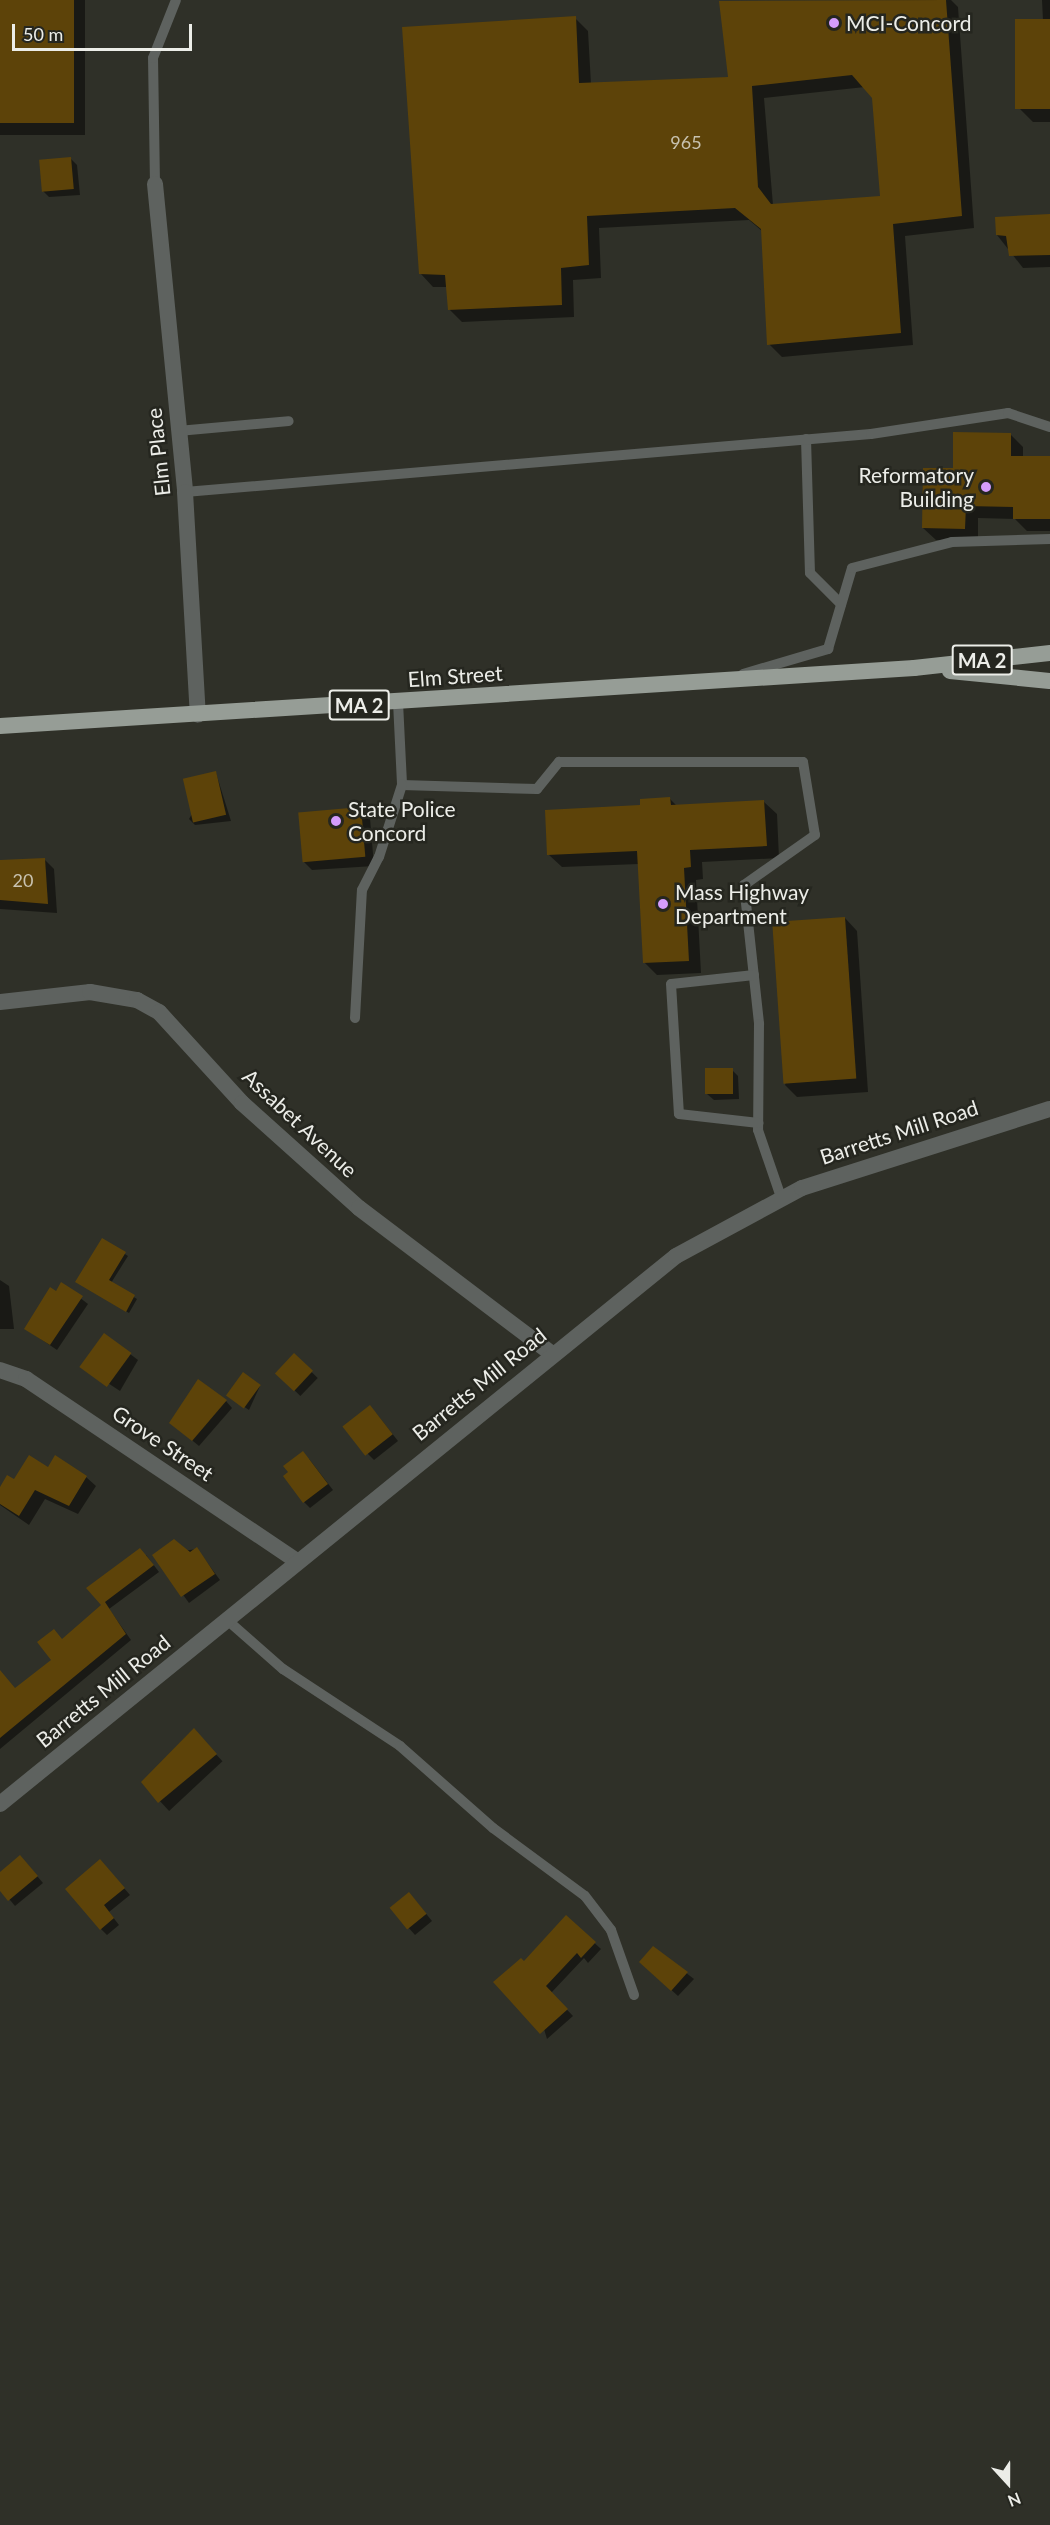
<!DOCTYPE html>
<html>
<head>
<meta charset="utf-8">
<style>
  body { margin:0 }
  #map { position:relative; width:1050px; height:2525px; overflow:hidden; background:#2f3028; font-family:Lato,sans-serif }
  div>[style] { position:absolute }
  .shadow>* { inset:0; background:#0007; transform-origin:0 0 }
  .building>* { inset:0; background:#5d4309; transform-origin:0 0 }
  .service>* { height:10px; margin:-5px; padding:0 5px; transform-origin:5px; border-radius:5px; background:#5e625f }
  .minor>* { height:16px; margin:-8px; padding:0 8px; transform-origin:8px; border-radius:8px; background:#5e625f }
  .tertiary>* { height:16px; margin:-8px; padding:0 8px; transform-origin:8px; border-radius:8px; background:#5e625f }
  .trunk>* { height:16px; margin:-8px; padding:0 8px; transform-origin:8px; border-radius:8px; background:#969d96 }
  .dots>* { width:16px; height:16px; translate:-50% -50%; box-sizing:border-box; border:3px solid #25261f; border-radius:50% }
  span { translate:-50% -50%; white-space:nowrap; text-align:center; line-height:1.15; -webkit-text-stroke:5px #25261f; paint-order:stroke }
  .number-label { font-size:18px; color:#c8c2b0 }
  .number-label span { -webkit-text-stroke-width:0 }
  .shield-label span { padding:2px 4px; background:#25261f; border:2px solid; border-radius:4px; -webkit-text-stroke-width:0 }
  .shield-label { font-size:20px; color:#ecede8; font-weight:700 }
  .poi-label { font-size:21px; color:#ecede8 }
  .left { translate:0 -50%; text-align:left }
  .right { translate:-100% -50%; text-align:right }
  .street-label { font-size:21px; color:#ecede8 }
  .north { position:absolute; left:978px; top:2453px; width:60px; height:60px; -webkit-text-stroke:4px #25261f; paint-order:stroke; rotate:159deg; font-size:16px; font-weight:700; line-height:24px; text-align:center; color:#ecede8 }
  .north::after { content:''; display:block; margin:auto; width:21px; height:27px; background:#ecede8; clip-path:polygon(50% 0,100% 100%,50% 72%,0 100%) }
  .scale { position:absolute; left:12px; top:24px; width:180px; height:27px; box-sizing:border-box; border:3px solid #ecede8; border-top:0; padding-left:8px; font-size:18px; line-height:21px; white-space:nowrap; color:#ecede8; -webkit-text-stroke:4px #25261f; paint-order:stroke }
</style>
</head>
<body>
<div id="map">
  <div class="shadow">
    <i style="left:0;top:0;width:85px;height:135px"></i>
    <i style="clip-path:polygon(evenodd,951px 0,958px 7px,974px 228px,905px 236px,913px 345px,782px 357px,769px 344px,762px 231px,749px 220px,599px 228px,601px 278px,573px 280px,574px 317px,462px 322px,449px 309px,447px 287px,433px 287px,421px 274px,575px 18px,588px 31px,591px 84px,730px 78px,721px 3px,951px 0,865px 87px,873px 97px,881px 197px,773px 205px,764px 98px,865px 87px)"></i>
    <i style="clip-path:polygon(1042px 0,1050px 0,1050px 122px,1033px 122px,1020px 109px,1043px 21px)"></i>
    <i style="clip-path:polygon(71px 159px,77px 165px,80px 195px,49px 197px,43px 191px)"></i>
    <i style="clip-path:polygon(1050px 215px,1050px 267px,1023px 268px,997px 235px)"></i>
    <i style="clip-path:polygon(1010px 434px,1023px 447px,1023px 458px,1050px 458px,1050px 531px,1027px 531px,1015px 519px,978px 518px,978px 541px,936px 540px,923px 528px,954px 469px)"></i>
    <i style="clip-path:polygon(216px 773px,231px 821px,195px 825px,189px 819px)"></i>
    <i style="clip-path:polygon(670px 799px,677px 806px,764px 802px,777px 814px,779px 858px,702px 862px,703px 879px,696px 880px,701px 973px,657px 975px,644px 962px,639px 864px,562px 867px,549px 855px,642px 807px)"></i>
    <i style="clip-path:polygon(361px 809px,370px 818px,374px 866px,312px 870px,303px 861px)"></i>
    <i style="clip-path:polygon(45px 860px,54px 869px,57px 913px,0 909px,0 862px)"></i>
    <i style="clip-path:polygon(845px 918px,857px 931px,868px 1092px,797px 1097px,785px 1085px)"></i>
    <i style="clip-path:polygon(732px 1070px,738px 1076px,739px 1099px,714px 1100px,707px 1094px)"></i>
    <i style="clip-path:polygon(103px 1240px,128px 1256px,111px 1283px,137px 1299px,129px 1313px,77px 1282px)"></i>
    <i style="clip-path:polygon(0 1280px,9px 1286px,14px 1329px,0 1329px)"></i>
    <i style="clip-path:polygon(62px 1284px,88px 1304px,57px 1350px,26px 1329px)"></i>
    <i style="clip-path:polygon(105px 1335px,138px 1360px,120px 1391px,85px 1368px)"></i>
    <i style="left:294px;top:1355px;width:33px;height:25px;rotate:44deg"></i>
    <i style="clip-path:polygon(260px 1386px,249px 1410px,231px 1398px)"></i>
    <i style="clip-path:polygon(226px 1401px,232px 1408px,199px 1446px,171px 1423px)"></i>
    <i style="clip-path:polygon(376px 1413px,398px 1441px,374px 1460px,368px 1454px)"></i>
    <i style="clip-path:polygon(309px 1459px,333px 1490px,310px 1508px,304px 1502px)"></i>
    <i style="clip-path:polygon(48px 1469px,86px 1477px,96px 1486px,78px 1514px,45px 1499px,29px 1525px,0 1505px,0 1490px)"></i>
    <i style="clip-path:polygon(197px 1549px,220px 1580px,189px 1603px,154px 1555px)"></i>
    <i style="clip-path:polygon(146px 1555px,159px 1572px,109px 1609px,131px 1640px,0 1749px,0 1688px,15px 1689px,53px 1661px,63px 1641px,103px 1605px,89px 1589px)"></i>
    <i style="left:200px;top:1737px;width:33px;height:73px;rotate:47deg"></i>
    <i style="clip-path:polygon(26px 1863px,43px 1883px,15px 1906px,0 1888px,0 1875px)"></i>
    <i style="clip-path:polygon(106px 1867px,130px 1895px,109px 1912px,119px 1925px,107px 1935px,101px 1929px)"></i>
    <i style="clip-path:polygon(415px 1900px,432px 1921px,415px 1935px,392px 1909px)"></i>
    <i style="clip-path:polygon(566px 1917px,601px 1949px,588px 1963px,584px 1958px,551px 1993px,573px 2016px,547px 2039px,524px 1963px)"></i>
    <i style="clip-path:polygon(654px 1948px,694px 1979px,678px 1996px,647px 1968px)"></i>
  </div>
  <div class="building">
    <i style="left:0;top:0;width:74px;height:123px"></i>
    <i style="clip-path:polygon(evenodd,946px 0,962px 216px,893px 224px,901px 333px,767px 345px,761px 229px,735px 208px,587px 216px,589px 265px,561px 268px,562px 305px,448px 310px,445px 275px,419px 274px,402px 27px,576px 16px,579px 83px,728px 77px,719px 1px,946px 0,852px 75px,872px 98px,880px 196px,771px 204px,758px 187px,752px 86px,852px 75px)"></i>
    <i style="left:1050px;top:19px;width:90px;height:35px;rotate:90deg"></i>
    <i style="left:71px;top:157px;width:32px;height:32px;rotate:85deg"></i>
    <i style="clip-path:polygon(1050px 214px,1050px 255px,1009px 256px,1006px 236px,996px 235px,995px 217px)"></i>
    <i style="clip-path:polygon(953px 432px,1011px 433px,1011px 456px,1050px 456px,1050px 519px,1013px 519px,1013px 507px,966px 506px,965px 529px,922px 528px,923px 468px,953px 468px)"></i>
    <i style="left:216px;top:771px;width:45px;height:34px;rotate:77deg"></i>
    <i style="clip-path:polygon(670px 797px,671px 805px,764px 800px,767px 846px,690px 850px,691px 867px,684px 868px,689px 961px,643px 963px,637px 851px,547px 855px,545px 810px,640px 805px,640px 799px)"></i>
    <i style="left:361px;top:807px;width:50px;height:63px;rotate:85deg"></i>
    <i style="clip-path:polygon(45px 858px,48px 904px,0 900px,0 860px)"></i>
    <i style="left:845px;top:917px;width:162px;height:73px;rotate:86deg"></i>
    <i style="left:733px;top:1068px;width:26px;height:28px;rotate:90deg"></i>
    <i style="clip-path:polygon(102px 1238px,126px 1252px,109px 1280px,135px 1295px,126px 1312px,75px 1282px)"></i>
    <i style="clip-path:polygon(61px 1282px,83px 1296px,50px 1345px,24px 1329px,50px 1287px,56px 1291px)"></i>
    <i style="left:104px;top:1333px;width:34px;height:42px;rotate:36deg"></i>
    <i style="left:294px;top:1353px;width:26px;height:28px;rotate:43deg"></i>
    <i style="left:243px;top:1372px;width:22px;height:29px;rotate:36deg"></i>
    <i style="clip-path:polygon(198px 1379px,227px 1400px,192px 1441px,169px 1423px)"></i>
    <i style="left:370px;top:1405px;width:37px;height:35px;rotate:52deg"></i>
    <i style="clip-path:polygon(303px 1451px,328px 1484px,303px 1503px,283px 1476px,288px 1472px,283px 1466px)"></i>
    <i style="clip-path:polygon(29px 1455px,48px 1467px,55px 1455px,87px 1476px,69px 1506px,35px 1490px,19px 1516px,0 1504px,0 1487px,7px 1475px,14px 1479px)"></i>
    <i style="clip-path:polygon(174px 1539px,190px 1552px,197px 1547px,215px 1574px,181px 1597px,152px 1555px)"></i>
    <i style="clip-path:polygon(140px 1548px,154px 1565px,105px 1602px,126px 1634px,0 1738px,0 1670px,15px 1688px,51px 1660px,37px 1642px,54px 1629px,62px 1639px,101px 1605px,86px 1588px)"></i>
    <i style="clip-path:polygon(194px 1728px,217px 1754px,158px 1803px,141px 1782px)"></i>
    <i style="clip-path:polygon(20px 1855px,38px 1876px,8px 1901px,0 1891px,0 1872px)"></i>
    <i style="clip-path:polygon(100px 1859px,125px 1888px,104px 1905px,114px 1918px,100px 1930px,65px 1889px)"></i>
    <i style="left:409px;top:1892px;width:28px;height:25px;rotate:51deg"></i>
    <i style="clip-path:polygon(566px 1915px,596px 1942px,581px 1958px,577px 1953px,546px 1986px,568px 2009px,540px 2034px,493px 1982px,521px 1958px,524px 1961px)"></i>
    <i style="clip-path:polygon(653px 1946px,688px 1972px,671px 1991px,639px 1962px)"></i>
  </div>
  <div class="service">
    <i style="left:155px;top:184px;width:126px;rotate:-90.9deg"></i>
    <i style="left:153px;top:58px;width:62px;rotate:-68.4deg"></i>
    <i style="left:178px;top:431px;width:111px;rotate:-5.1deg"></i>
    <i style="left:806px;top:439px;width:134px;rotate:88.3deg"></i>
    <i style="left:810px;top:573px;width:44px;rotate:45deg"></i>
    <i style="left:185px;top:492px;width:688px;rotate:-4.83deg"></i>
    <i style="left:871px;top:434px;width:139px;rotate:-8.7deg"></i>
    <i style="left:1008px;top:413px;width:44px;rotate:18.4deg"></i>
    <i style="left:743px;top:674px;width:89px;rotate:-16.4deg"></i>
    <i style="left:828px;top:649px;width:84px;rotate:-73.5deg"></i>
    <i style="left:852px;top:568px;width:103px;rotate:-14.6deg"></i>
    <i style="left:952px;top:542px;width:98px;rotate:-1.8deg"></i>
    <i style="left:398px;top:702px;width:83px;rotate:87.2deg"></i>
    <i style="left:402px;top:785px;width:135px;rotate:1.7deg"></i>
    <i style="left:537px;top:789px;width:35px;rotate:-51deg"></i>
    <i style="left:559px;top:762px;width:244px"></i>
    <i style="left:803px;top:762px;width:74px;rotate:80.7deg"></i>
    <i style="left:815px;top:835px;width:87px;rotate:144.8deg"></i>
    <i style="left:744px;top:885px;width:140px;rotate:83.8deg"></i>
    <i style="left:759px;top:1024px;width:106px;rotate:90.5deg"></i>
    <i style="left:758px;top:1130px;width:71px;rotate:71.1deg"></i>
    <i style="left:754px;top:975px;width:83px;rotate:173.8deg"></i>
    <i style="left:671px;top:984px;width:130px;rotate:86.5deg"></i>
    <i style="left:679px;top:1114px;width:80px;rotate:6.5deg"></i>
    <i style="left:355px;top:1018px;width:128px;rotate:-86.9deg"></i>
    <i style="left:362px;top:890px;width:37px;rotate:-63deg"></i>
    <i style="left:379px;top:857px;width:76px;rotate:-72.3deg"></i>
    <i style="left:226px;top:1619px;width:76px;rotate:41.3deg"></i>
    <i style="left:283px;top:1669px;width:140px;rotate:33.3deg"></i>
    <i style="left:400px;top:1746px;width:124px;rotate:41.4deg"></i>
    <i style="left:493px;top:1828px;width:114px;rotate:36.5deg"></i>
    <i style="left:585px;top:1896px;width:43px;rotate:52.6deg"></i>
    <i style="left:611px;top:1930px;width:69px;rotate:70.5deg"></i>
  </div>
  <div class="minor">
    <i style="left:155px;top:184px;width:309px;rotate:84.4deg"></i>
    <i style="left:185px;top:492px;width:223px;rotate:86.7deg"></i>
    <i style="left:0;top:1002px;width:91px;rotate:-6.3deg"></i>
    <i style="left:90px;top:992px;width:48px;rotate:9.7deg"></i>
    <i style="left:137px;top:1000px;width:25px;rotate:29deg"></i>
    <i style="left:159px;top:1012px;width:123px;rotate:47.6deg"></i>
    <i style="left:242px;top:1103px;width:157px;rotate:41.9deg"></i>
    <i style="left:359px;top:1208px;width:242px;rotate:37.1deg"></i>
    <i style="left:0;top:1370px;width:28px;rotate:19deg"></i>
    <i style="left:26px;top:1379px;width:326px;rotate:33.9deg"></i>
  </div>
  <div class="tertiary">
    <i style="left:0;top:1804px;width:870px;rotate:-39.03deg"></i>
    <i style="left:676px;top:1256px;width:143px;rotate:-28.4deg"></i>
    <i style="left:802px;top:1188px;width:260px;rotate:-17.7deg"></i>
  </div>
  <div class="trunk">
    <i style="left:950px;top:671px;width:100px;rotate:5.7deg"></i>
    <i style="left:0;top:726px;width:916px;rotate:-3.63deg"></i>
    <i style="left:914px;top:668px;width:137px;rotate:-6.3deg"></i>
  </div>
  <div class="dots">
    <i style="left:834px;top:23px;background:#d49cfc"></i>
    <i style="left:986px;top:487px;background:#d49cfc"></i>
    <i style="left:336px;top:821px;background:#d49cfc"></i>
    <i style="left:663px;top:904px;background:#d49cfc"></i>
  </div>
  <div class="number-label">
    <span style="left:686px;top:142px">965</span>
    <span style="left:23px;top:880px">20</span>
  </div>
  <div class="shield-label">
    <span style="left:982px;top:660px">MA 2</span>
    <span style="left:359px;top:705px">MA 2</span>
  </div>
  <div class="poi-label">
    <span class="left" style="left:846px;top:23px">MCI-Concord</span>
    <span class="right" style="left:974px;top:487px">Reformatory<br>Building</span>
    <span class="left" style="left:348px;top:821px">State Police<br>Concord</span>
    <span class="left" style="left:675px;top:904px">Mass Highway<br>Department</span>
  </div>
  <div class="street-label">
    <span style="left:158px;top:452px;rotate:-96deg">Elm Place</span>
    <span style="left:455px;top:676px;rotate:-4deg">Elm Street</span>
    <span style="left:300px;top:1123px;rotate:43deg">Assabet Avenue</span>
    <span style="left:899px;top:1132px;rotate:-18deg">Barretts Mill Road</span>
    <span style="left:479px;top:1384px;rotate:-39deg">Barretts Mill Road</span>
    <span style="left:163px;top:1443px;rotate:34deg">Grove Street</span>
    <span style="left:103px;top:1691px;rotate:-39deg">Barretts Mill Road</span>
  </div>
  <div class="north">N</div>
  <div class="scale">50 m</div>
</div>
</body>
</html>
